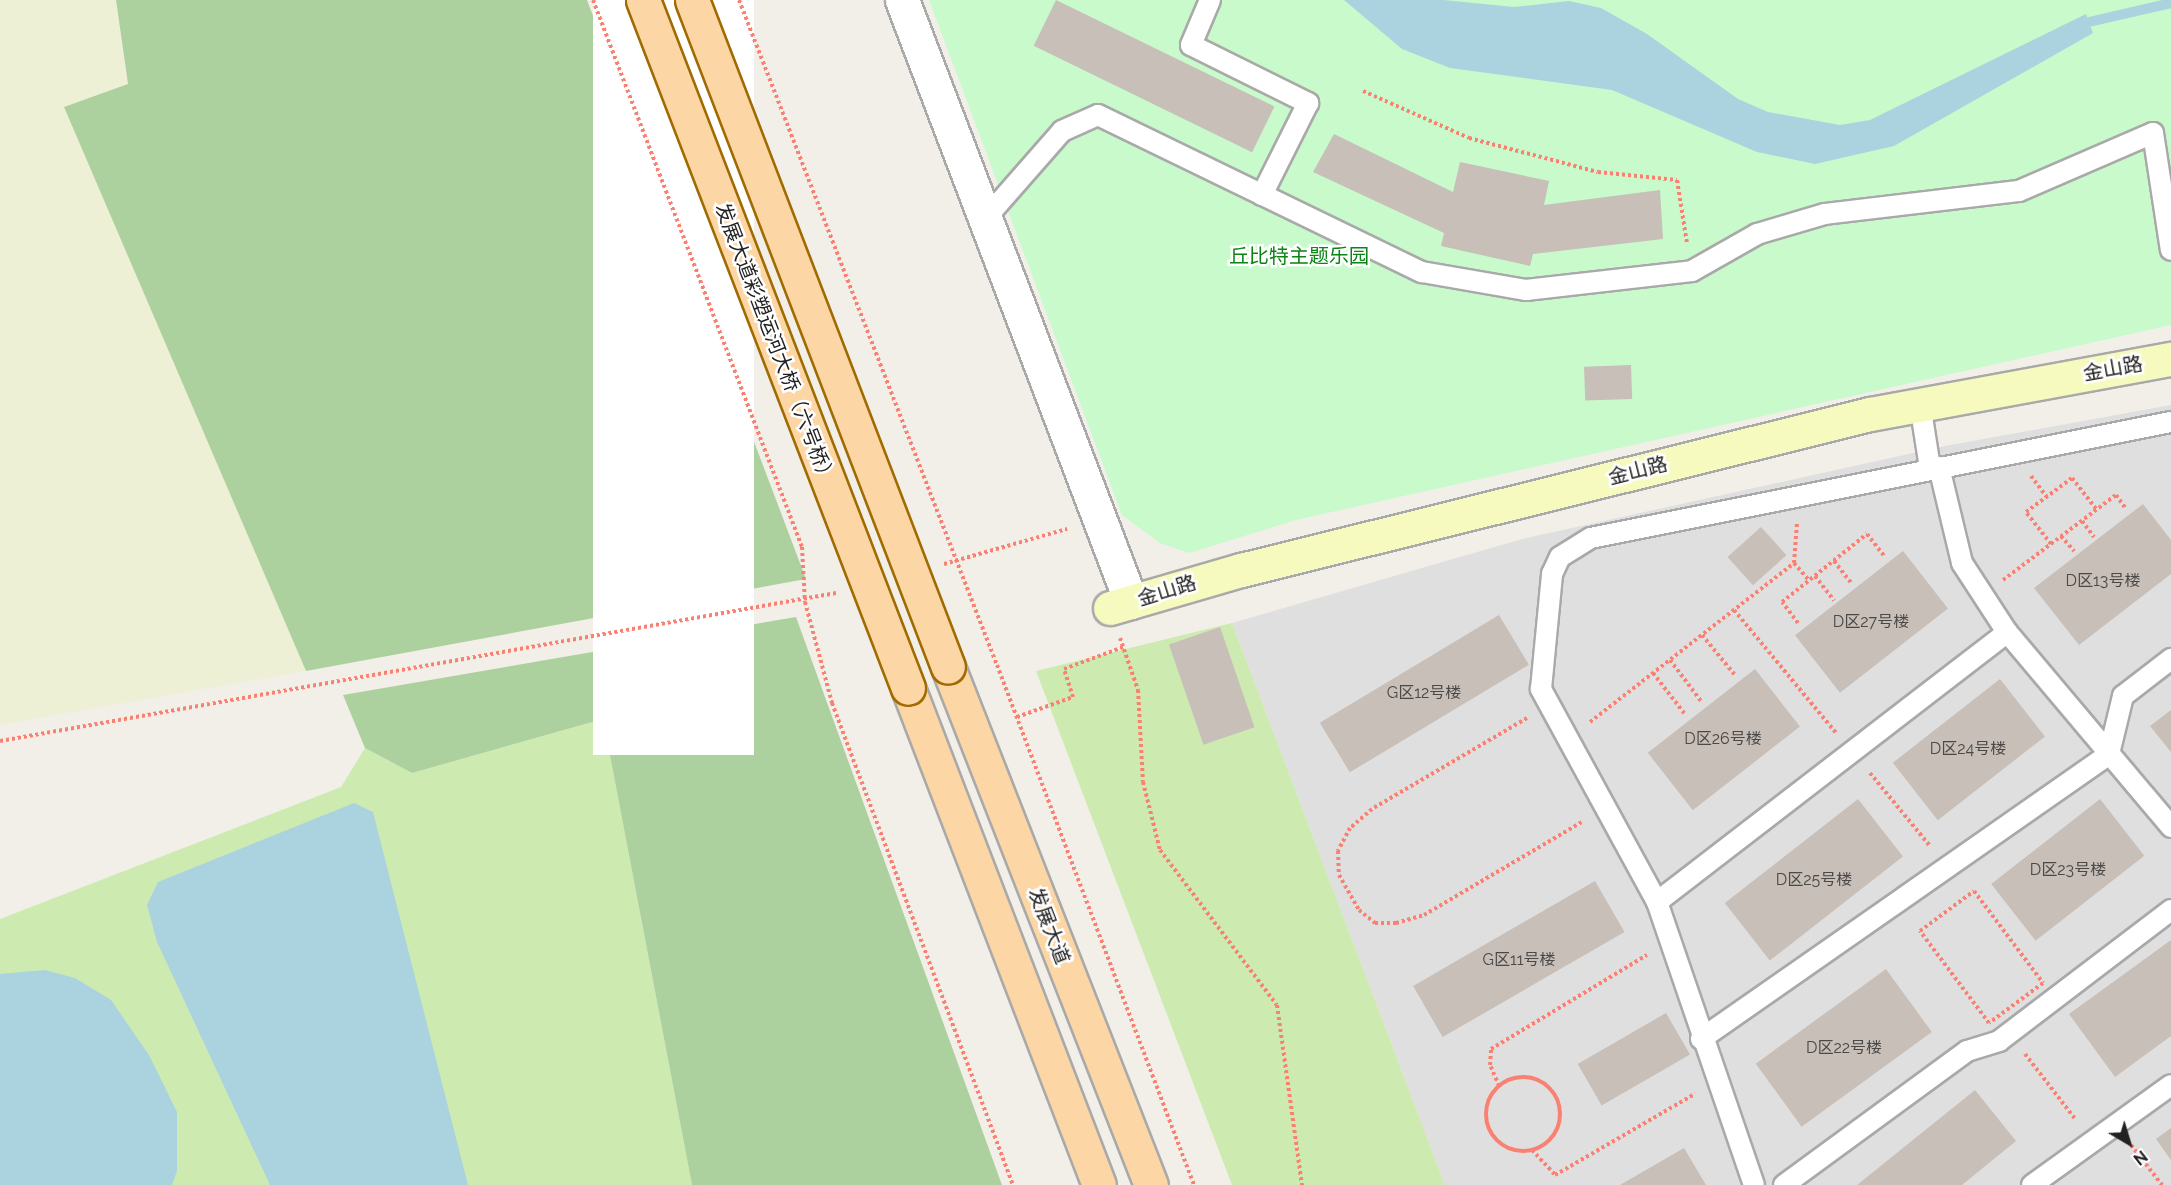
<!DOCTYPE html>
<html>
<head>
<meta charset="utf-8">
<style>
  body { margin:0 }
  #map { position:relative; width:2171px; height:1185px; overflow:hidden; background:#f2efe9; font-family:Raleway,"Noto Sans SC",sans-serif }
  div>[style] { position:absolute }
  .residential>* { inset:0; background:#e0dfdf }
  .farmland>* { inset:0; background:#eef0d5 }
  .grass>* { inset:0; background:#cdebb0 }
  .forest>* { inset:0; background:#add19e }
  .park>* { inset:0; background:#c8facc }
  .water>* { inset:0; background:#aad3df }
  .pier>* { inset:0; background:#fff; transform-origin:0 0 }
  .stream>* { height:10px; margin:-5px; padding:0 5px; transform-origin:5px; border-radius:5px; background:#aad3df }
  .building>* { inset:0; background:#c7bfb8; transform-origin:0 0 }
  .path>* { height:4px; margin-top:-2px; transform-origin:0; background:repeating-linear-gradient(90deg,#fa8072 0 3px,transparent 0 6px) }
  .path>.ring { margin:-2px; padding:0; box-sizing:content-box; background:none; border:4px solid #fa8072; border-radius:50% }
  .roads { filter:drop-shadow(2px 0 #a9a9a9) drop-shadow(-2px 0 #a9a9a9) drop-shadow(0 2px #a9a9a9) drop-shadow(0 -2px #a9a9a9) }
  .lane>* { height:20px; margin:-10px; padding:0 10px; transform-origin:10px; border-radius:10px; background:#fff }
  .street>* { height:33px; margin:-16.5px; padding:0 16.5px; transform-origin:16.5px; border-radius:16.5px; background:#fff }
  .secondary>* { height:33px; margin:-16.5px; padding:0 16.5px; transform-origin:16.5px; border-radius:16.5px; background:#f7fabf }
  .primary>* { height:33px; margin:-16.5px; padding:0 16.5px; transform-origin:16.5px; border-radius:16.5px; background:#fcd6a4 }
  .path-bridge>* { height:4px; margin-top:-2px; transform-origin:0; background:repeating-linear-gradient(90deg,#fa8072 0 3px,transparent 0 6px) }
  .bridges { filter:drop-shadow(2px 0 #a06b00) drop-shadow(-2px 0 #a06b00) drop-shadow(0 2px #a06b00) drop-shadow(0 -2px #a06b00) }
  .primary-bridge>* { height:33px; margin:-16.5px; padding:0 16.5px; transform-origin:16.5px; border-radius:16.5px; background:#fcd6a4 }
  span { translate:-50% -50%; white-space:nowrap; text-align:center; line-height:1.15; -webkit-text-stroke:5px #fff; paint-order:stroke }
  .number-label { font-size:16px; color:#4b4948 }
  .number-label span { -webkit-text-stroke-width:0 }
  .park-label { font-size:20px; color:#0c8416 }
  .street-label { font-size:20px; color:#222 }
  .north { position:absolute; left:2099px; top:1113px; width:60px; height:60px; -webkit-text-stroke:4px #fff; paint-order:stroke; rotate:142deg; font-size:16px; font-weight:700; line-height:24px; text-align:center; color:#222 }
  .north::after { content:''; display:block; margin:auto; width:21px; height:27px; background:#222; clip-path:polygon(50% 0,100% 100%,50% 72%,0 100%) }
</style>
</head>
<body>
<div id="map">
  <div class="residential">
    <i style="clip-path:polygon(2171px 405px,2171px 1185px,1445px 1185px,1232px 623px,1522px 539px,1945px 446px)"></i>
  </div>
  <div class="farmland">
    <i style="clip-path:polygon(0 0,116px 0,128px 84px,65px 107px,306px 671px,0 725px)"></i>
  </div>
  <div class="grass">
    <i style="clip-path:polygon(1232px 623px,1445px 1185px,1232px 1185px,1036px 671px)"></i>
    <i style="clip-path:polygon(603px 719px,692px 1185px,0 1185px,0 919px,341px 787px,365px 748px,412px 773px)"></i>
  </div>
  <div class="forest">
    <i style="clip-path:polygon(116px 0,587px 0,806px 579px,306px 671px,64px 107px,128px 84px)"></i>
    <i style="clip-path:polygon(796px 617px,1002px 1185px,692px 1185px,603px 719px,412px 773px,365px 748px,343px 695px)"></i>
  </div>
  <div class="park">
    <i style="clip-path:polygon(929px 0,2171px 0,2171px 325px,1296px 520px,1189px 553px,1160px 543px,1122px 515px)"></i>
  </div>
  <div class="water">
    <i style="clip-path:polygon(1344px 0,1444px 0,1514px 7px,1569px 1px,1601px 8px,1647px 34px,1738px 99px,1768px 112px,1840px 125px,1870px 120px,2086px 14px,2093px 33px,1894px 146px,1815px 164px,1757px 152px,1612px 90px,1450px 68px,1402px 49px)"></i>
    <i style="clip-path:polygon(354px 803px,373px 812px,468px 1185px,270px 1185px,157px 942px,147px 905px,158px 882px)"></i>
    <i style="clip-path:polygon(45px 970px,75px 978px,111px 1000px,149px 1055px,177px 1112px,177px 1171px,172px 1185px,0 1185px,0 974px)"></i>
  </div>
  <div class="pier">
    <i style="left:593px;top:0;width:161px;height:755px"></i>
  </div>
  <div class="stream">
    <i style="left:2089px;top:22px;width:84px;rotate:-13deg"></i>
  </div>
  <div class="building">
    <i style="left:1056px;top:0;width:243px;height:51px;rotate:26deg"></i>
    <i style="clip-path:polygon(1334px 134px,1453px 192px,1460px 162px,1549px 181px,1544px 205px,1660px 190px,1663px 239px,1533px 254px,1530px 266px,1441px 246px,1444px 233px,1313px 172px)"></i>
    <i style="left:1631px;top:365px;width:34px;height:47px;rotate:88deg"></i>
    <i style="clip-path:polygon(2143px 504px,2171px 540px,2171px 574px,2079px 645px,2034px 588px)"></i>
    <i style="left:1761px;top:527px;width:38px;height:45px;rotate:48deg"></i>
    <i style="left:1903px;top:551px;width:73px;height:137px;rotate:52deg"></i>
    <i style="left:1499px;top:615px;width:58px;height:209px;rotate:59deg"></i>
    <i style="left:1220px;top:627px;width:106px;height:54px;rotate:71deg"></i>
    <i style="left:1755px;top:669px;width:73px;height:136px;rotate:52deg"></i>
    <i style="left:2000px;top:679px;width:73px;height:136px;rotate:52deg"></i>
    <i style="clip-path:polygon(2171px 710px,2171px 752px,2150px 726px)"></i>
    <i style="left:1858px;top:799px;width:73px;height:169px;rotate:52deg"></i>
    <i style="left:2100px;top:799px;width:72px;height:138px;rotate:52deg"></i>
    <i style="left:1595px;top:881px;width:59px;height:210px;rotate:60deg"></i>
    <i style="clip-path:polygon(2171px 940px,2171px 1036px,2115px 1077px,2069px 1014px)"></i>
    <i style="left:1886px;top:969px;width:78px;height:161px;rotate:54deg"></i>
    <i style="left:1666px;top:1013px;width:48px;height:102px;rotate:60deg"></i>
    <i style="clip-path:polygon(1975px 1090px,2016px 1141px,1962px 1185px,1857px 1185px)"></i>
    <i style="clip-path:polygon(2171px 1128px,2171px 1160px,2156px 1139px)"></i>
    <i style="clip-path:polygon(1684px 1148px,1706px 1185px,1620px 1185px)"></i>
  </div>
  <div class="path">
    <i style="left:593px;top:0;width:586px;rotate:69.09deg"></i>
    <i style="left:802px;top:547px;width:55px;rotate:86.9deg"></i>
    <i style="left:805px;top:602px;width:105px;rotate:75deg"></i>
    <i style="left:832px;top:703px;width:515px;rotate:69.42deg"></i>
    <i style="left:1363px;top:91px;width:116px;rotate:23.9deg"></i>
    <i style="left:1469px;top:138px;width:133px;rotate:14.8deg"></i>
    <i style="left:1598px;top:172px;width:79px;rotate:5.8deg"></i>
    <i style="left:1677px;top:180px;width:64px;rotate:81deg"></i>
    <i style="left:2031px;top:476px;width:26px;rotate:53deg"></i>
    <i style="left:2082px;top:521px;width:20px;rotate:53deg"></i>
    <i style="left:2061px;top:536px;width:20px;rotate:49deg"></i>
    <i style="left:2051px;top:544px;width:41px;rotate:-128deg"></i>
    <i style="left:2026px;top:512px;width:57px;rotate:-36.5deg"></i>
    <i style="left:2072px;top:478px;width:39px;rotate:52deg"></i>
    <i style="left:1834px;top:561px;width:28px;rotate:52deg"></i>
    <i style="left:1794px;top:563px;width:23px;rotate:49deg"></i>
    <i style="left:944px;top:564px;width:128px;rotate:-15.9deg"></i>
    <i style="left:1815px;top:576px;width:31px;rotate:52deg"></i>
    <i style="left:2003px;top:580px;width:141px;rotate:-37deg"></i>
    <i style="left:2116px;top:495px;width:17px;rotate:54deg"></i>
    <i style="left:1734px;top:610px;width:160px;rotate:50.3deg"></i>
    <i style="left:1798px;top:623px;width:26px;rotate:-127deg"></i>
    <i style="left:1782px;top:602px;width:109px;rotate:-38.7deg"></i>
    <i style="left:1867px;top:534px;width:29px;rotate:52deg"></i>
    <i style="left:1702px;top:635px;width:52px;rotate:50.5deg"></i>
    <i style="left:1120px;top:638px;width:55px;rotate:70.9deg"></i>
    <i style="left:1138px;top:690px;width:92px;rotate:86.9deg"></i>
    <i style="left:1143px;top:782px;width:70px;rotate:76deg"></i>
    <i style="left:1160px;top:850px;width:194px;rotate:53deg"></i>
    <i style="left:1277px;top:1005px;width:182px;rotate:82.1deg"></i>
    <i style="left:1670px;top:660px;width:51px;rotate:52.9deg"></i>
    <i style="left:997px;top:665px;width:556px;rotate:69.25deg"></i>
    <i style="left:1653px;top:673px;width:51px;rotate:52.2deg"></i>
    <i style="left:1017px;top:717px;width:59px;rotate:-19.7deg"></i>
    <i style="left:1073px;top:697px;width:29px;rotate:-108deg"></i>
    <i style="left:1064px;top:669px;width:63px;rotate:-20.4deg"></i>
    <i style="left:1527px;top:718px;width:180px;rotate:149.6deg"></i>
    <i style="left:1372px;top:809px;width:29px;rotate:139deg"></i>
    <i style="left:1350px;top:828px;width:26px;rotate:118deg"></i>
    <i style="left:1338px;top:851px;width:24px;rotate:88deg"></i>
    <i style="left:1339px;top:875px;width:40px;rotate:60.3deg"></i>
    <i style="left:1359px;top:910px;width:21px;rotate:39deg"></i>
    <i style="left:1375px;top:923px;width:21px"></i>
    <i style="left:1396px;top:923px;width:29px;rotate:-16deg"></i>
    <i style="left:1424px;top:915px;width:183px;rotate:-30.5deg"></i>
    <i style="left:1590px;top:722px;width:259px;rotate:-37.9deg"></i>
    <i style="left:1794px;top:563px;width:40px;rotate:-85.7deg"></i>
    <i style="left:0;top:741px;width:849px;rotate:-10.04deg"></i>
    <i style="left:1870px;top:773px;width:94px;rotate:50.6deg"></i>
    <i style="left:1974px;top:891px;width:115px;rotate:53.1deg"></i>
    <i style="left:2043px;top:983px;width:67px;rotate:143.5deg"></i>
    <i style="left:1989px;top:1023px;width:115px;rotate:-126.9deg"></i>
    <i style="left:1920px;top:931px;width:67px;rotate:-36.5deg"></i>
    <i style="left:2025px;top:1054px;width:83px;rotate:52.3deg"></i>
    <i class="ring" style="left:1486px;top:1077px;width:70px;height:70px"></i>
    <i style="left:1499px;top:1086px;width:23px;rotate:-113deg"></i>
    <i style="left:1490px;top:1065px;width:16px;rotate:-86deg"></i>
    <i style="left:1491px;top:1049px;width:182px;rotate:-31.1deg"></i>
    <i style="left:2131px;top:1145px;width:51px;rotate:52.2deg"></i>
    <i style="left:1532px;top:1150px;width:34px;rotate:47deg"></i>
    <i style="left:1555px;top:1175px;width:162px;rotate:-30.1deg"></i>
  </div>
  <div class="roads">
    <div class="lane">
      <i style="left:1210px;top:0;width:49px;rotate:112.9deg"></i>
      <i style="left:1191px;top:45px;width:131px;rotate:26.4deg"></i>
      <i style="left:1308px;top:103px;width:103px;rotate:116.6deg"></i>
      <i style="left:985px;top:219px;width:117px;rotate:-48.8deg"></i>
      <i style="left:1062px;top:131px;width:39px;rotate:-24deg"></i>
      <i style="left:1098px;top:115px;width:360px;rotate:25.9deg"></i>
      <i style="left:1422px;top:272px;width:106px;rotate:9.8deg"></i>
      <i style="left:1526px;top:290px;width:167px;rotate:-6.5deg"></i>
      <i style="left:1692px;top:271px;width:75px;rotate:-29.6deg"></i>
      <i style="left:1757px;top:234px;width:71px;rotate:-16.4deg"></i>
      <i style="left:1825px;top:214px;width:195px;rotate:-6.8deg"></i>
      <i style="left:2019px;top:191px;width:146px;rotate:-23.4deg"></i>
      <i style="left:2153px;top:133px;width:118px;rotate:81.3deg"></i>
      <i style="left:1920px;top:404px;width:65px;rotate:81.1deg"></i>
      <i style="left:1939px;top:467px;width:99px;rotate:76.5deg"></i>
      <i style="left:1962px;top:563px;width:82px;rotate:56.9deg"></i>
      <i style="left:2007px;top:632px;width:255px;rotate:49.9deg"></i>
      <i style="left:1657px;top:902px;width:442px;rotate:-37.6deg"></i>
      <i style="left:1701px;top:1039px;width:498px;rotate:-34.9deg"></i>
      <i style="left:2109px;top:754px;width:60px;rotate:-76.4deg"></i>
      <i style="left:2123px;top:696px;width:61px;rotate:-37.6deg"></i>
      <i style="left:1754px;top:1185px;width:299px;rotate:-108.9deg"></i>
      <i style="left:1657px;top:902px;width:243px;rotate:-118.6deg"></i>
      <i style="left:1541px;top:689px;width:116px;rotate:-84.5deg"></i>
      <i style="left:1552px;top:574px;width:19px;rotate:-65deg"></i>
      <i style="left:1560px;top:557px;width:36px;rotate:-32deg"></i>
      <i style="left:1591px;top:538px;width:591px;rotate:-11.31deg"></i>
      <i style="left:1784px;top:1185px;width:227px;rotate:-36.2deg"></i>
      <i style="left:1967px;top:1051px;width:34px;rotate:-17deg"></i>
      <i style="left:1999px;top:1041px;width:216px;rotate:-37.3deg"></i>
      <i style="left:2032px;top:1185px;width:171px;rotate:-35.7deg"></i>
    </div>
    <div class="street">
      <i style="left:902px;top:0;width:644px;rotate:69.17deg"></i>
    </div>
    <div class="secondary">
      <i style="left:1110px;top:608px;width:136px;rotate:-16.2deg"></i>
      <i style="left:1241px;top:570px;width:648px;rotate:-13.93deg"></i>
      <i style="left:1870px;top:414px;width:306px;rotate:-10.4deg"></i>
    </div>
    <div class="primary">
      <i style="left:948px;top:667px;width:556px;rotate:68.6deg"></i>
      <i style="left:908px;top:688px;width:532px;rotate:68.98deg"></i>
    </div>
  </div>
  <div class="path-bridge">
    <i style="left:739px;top:0;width:713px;rotate:68.8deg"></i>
  </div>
  <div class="bridges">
    <div class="primary-bridge">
      <i style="left:643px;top:0;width:737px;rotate:68.93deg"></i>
      <i style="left:692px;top:0;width:714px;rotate:69deg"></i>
    </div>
  </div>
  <div class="number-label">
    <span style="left:2103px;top:581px">D区13号楼</span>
    <span style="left:1871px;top:622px">D区27号楼</span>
    <span style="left:1424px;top:693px">G区12号楼</span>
    <span style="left:1723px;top:739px">D区26号楼</span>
    <span style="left:1968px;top:749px">D区24号楼</span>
    <span style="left:2068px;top:870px">D区23号楼</span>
    <span style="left:1814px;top:880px">D区25号楼</span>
    <span style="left:1519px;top:960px">G区11号楼</span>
    <span style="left:1844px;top:1048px">D区22号楼</span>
  </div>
  <div class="park-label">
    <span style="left:1299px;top:256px">丘比特主题乐园</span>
  </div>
  <div class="street-label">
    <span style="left:775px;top:344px;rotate:69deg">发展大道彩塑运河大桥（六号桥）</span>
    <span style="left:2113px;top:369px;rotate:-10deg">金山路</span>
    <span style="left:1638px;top:471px;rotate:-14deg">金山路</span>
    <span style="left:1167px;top:591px;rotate:-17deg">金山路</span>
    <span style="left:1049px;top:926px;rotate:69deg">发展大道</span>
  </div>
  <div class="north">N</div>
</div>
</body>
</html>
